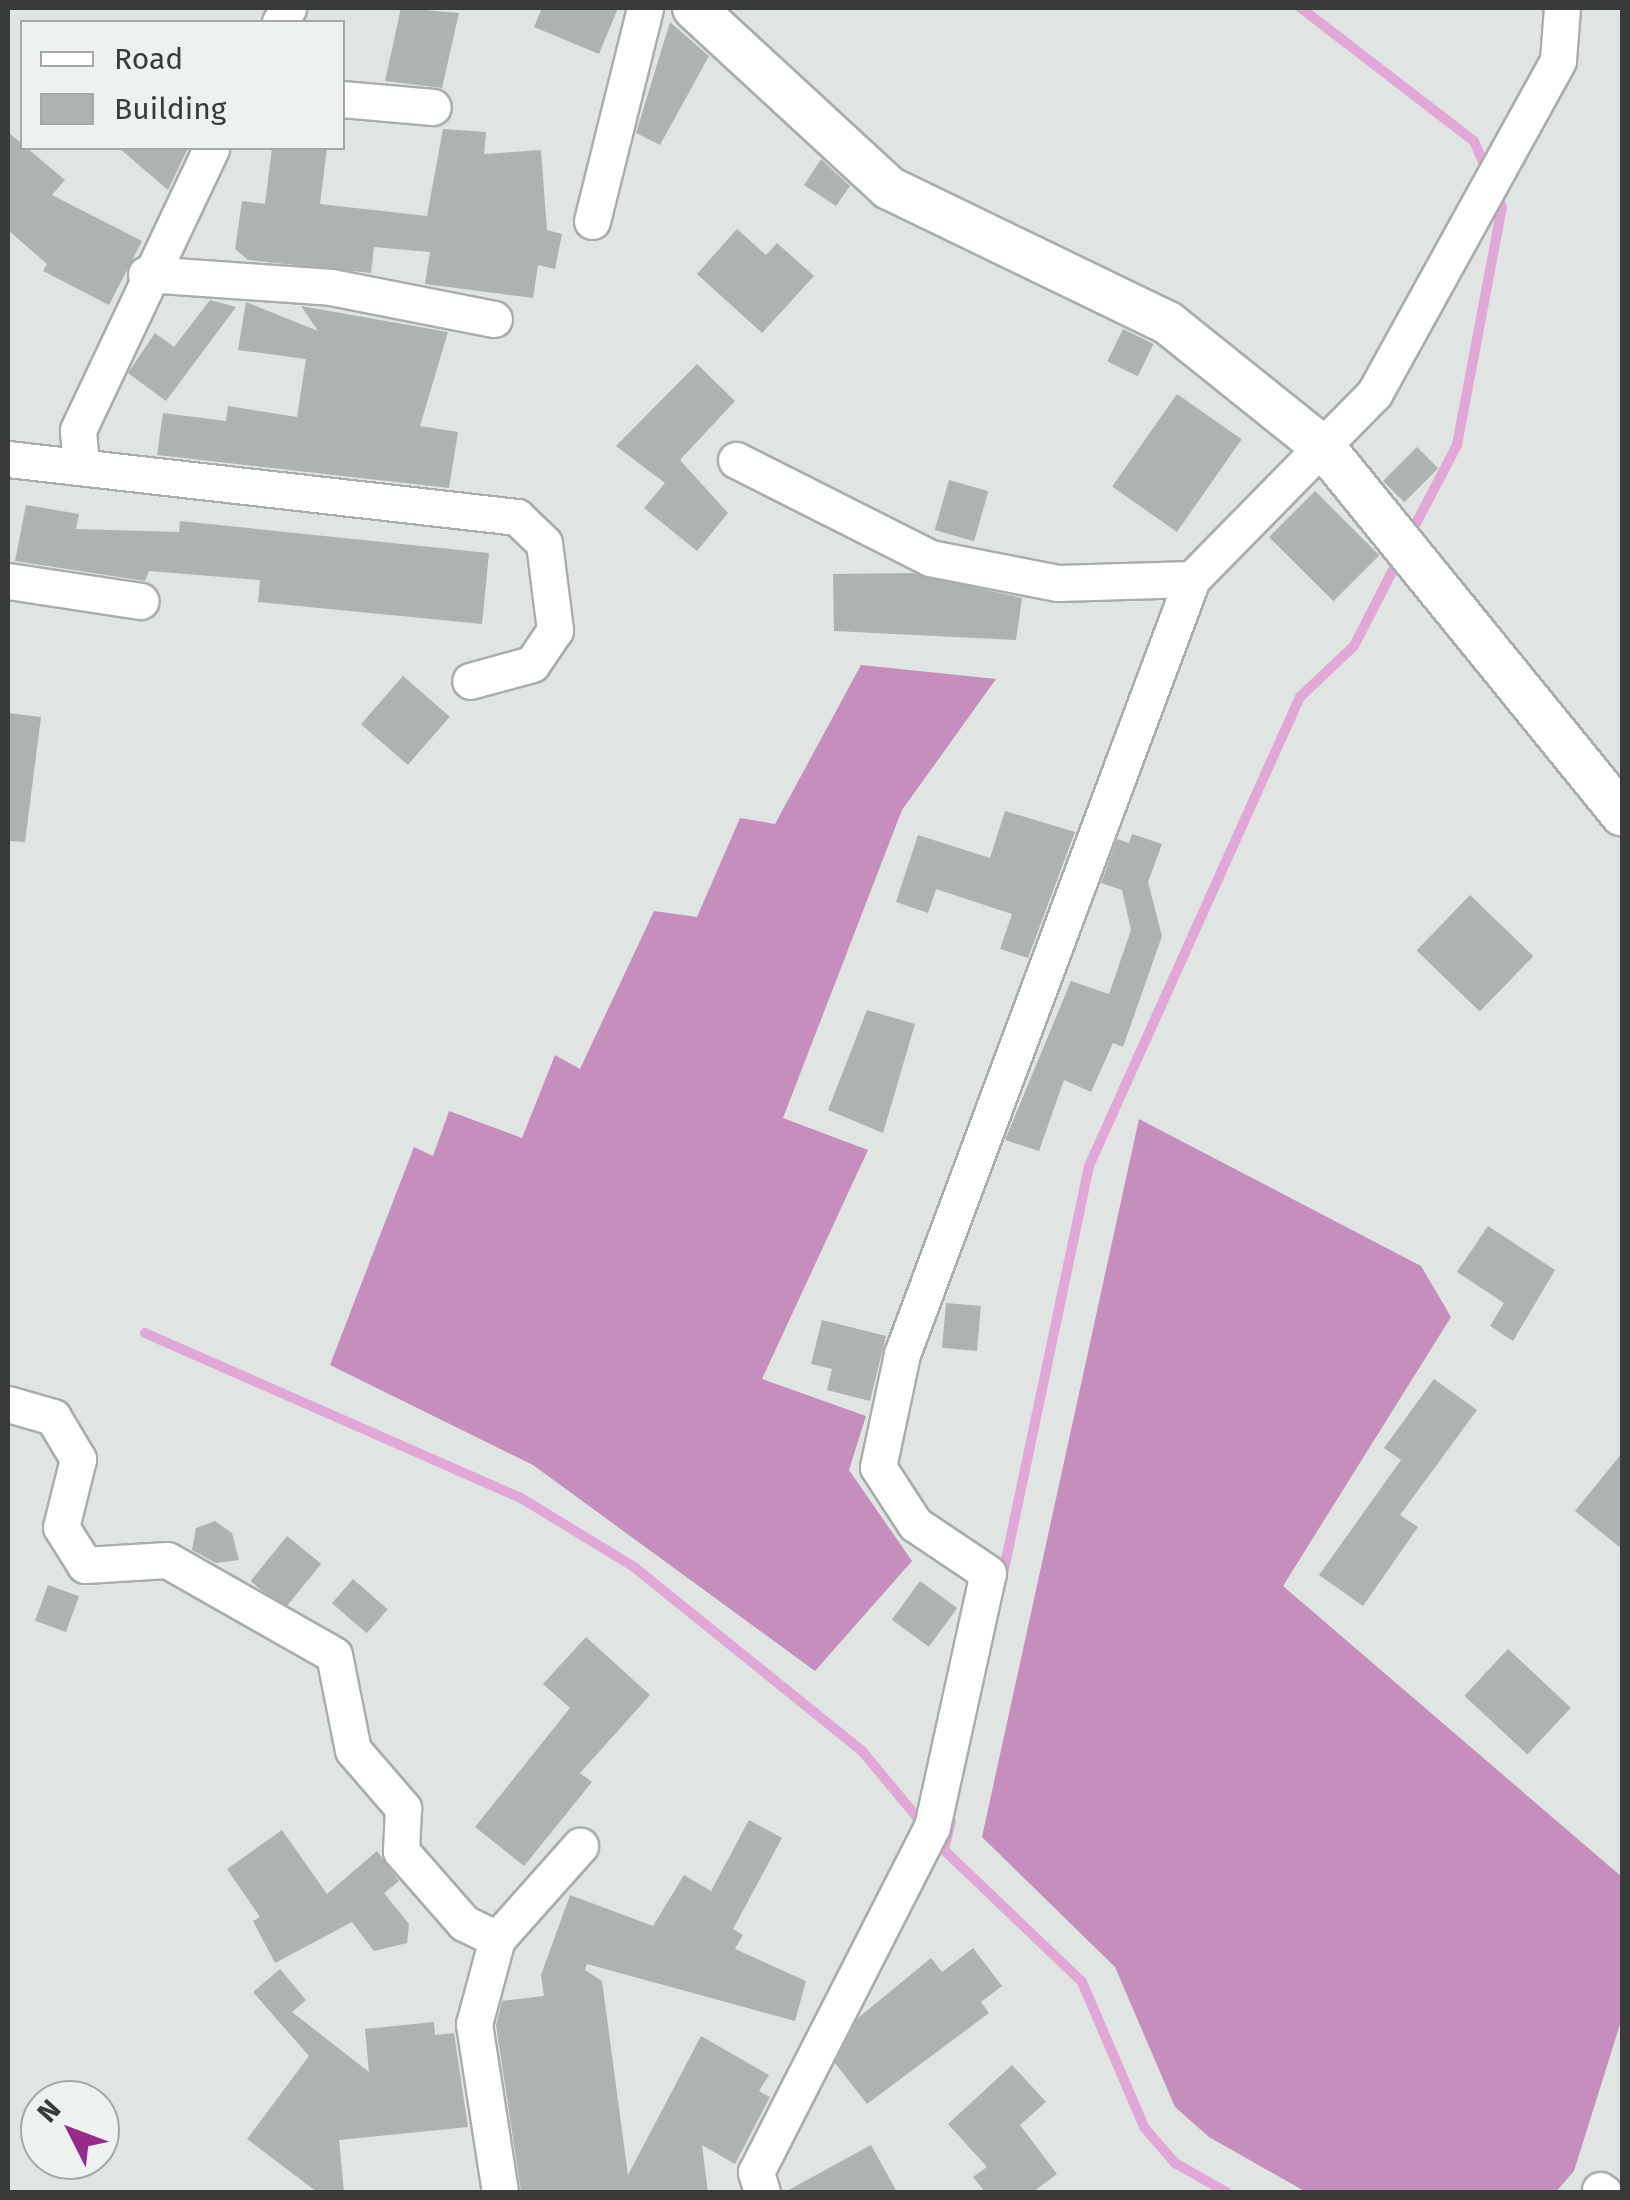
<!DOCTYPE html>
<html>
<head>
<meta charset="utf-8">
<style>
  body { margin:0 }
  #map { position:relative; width:1630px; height:2200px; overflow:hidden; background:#e0e5e3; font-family:"Fira Sans",sans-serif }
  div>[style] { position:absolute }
  .forest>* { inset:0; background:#c68ebc }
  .stream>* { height:10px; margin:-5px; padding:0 5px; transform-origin:5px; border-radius:5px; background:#e1a8d7 }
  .building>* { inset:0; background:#aeb3b1; transform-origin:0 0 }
  .roads { filter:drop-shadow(2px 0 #a9aeac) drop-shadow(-2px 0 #a9aeac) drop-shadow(0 2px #a9aeac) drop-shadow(0 -2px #a9aeac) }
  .minor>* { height:35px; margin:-17.5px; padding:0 17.5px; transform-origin:17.5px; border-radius:17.5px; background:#fff }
  .tertiary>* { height:42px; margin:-21px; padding:0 21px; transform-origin:21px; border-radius:21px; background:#fff }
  span { translate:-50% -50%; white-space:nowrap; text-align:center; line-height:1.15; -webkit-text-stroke:8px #edf2f0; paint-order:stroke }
  .frame { position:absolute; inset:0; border:10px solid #393a3a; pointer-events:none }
  .legend { position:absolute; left:20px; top:20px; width:325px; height:130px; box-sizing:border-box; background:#edf2f0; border:2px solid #a5a8a7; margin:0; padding:12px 18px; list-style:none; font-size:30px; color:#393a3a }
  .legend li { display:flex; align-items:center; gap:20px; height:50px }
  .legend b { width:50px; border:2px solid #a5a8a7 }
  .north { position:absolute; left:20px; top:2080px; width:100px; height:100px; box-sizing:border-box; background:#edf2f0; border:2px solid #a5a8a7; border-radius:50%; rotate:312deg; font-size:28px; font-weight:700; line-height:40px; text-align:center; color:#393a3a }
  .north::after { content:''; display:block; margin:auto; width:35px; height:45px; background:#972a8b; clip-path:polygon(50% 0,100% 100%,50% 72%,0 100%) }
</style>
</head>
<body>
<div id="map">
  <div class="forest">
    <i style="clip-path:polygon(861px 665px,996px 679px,902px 810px,783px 1118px,868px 1150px,762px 1379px,866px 1416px,849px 1470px,912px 1561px,815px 1671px,533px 1465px,330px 1365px,414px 1147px,433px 1156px,449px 1111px,522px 1138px,555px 1055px,580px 1069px,654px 911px,697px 917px,740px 818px,775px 824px)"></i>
    <i style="clip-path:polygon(1139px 1119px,1421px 1266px,1451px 1317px,1283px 1586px,1622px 1877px,1622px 2018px,1574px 2171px,1556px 2192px,1306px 2192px,1209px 2137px,1175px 2107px,1115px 1967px,982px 1837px)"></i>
  </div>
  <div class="stream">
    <i style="left:1301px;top:8px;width:218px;rotate:37.6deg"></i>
    <i style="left:1474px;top:141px;width:36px;rotate:67deg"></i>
    <i style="left:1410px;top:535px;width:102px;rotate:-62.4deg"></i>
    <i style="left:1457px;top:445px;width:242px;rotate:-79.3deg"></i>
    <i style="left:1502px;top:207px;width:14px;rotate:-115deg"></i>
    <i style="left:145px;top:1333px;width:411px;rotate:23.7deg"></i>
    <i style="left:521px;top:1498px;width:132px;rotate:31.4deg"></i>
    <i style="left:634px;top:1567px;width:293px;rotate:38.9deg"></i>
    <i style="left:862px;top:1751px;width:99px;rotate:50.3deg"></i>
    <i style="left:1002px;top:1579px;width:422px;rotate:-78.1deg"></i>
    <i style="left:1089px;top:1166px;width:514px;rotate:-65.78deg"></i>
    <i style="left:1300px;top:697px;width:74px;rotate:-43.4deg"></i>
    <i style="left:1354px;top:646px;width:97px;rotate:-62.9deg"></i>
    <i style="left:951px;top:1821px;width:30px;rotate:104deg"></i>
    <i style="left:944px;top:1850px;width:191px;rotate:43.7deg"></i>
    <i style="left:1082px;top:1982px;width:158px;rotate:66.8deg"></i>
    <i style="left:1144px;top:2127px;width:48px;rotate:49.3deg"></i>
    <i style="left:1175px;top:2163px;width:59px;rotate:29.6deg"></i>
  </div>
  <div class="building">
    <i style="clip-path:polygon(401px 8px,459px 13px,442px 88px,385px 81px)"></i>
    <i style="clip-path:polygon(542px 8px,618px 8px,599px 54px,534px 27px)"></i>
    <i style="clip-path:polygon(670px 22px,709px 56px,660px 145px,636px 133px)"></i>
    <i style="clip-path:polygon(443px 129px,486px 132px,484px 154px,541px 150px,547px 230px,562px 234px,555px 269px,538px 265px,533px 298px,425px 284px,430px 252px,374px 247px,371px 273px,248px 260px,235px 249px,242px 201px,265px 204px,272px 148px,327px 148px,320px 204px,427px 216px)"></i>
    <i style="clip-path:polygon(8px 132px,65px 180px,52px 195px,142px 241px,109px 305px,43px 271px,47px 264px,8px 230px)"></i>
    <i style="clip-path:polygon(119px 148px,188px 148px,168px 190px)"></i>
    <i style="clip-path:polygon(821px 159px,850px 186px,836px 206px,804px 185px)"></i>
    <i style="clip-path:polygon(737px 229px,766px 255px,777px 243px,814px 276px,762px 333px,697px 274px)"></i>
    <i style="clip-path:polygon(210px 300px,236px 307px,166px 401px,128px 373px,155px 333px,174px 347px)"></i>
    <i style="clip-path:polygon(246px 302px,318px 331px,301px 306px,448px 332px,420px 426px,458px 432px,449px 488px,157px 455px,163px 413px,226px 421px,228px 406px,297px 417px,306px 359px,238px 350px)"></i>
    <i style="left:1123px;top:329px;width:34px;height:36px;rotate:26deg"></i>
    <i style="clip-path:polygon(697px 364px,735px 401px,680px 460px,728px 513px,697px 551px,644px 508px,665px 483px,616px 446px)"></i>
    <i style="left:1177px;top:394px;width:79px;height:113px;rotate:35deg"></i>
    <i style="left:1417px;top:447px;width:30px;height:48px;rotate:45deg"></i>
    <i style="left:949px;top:480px;width:41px;height:52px;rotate:16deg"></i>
    <i style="left:1315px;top:491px;width:91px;height:65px;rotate:45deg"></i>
    <i style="clip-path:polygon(26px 505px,79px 514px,76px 529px,179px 532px,180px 521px,489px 553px,482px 624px,258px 602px,260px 580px,149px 571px,145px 581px,15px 561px)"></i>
    <i style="clip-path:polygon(912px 573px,1022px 598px,1016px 640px,834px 631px,833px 574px)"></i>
    <i style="left:403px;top:676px;width:62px;height:64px;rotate:41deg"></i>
    <i style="clip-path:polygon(8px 713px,41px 717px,25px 842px,8px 841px)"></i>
    <i style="clip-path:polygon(1005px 811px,1075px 832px,1028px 958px,1000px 949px,1012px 914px,936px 889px,928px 913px,896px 902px,918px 835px,990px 858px)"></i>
    <i style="clip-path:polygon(1132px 834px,1162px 844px,1148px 882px,1162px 936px,1123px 1047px,1113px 1043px,1091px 1092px,1064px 1080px,1039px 1151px,1005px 1140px,1071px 981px,1109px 994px,1131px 930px,1122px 890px,1101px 883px,1117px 839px,1129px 843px)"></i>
    <i style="left:1470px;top:895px;width:88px;height:77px;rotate:44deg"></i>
    <i style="clip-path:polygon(867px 1010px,915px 1024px,883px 1133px,828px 1110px)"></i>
    <i style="clip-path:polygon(1488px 1226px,1555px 1270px,1513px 1341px,1490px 1326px,1504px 1303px,1457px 1272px)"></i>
    <i style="left:946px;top:1303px;width:35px;height:45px;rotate:5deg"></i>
    <i style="clip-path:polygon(822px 1320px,886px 1336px,870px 1401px,827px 1390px,832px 1369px,811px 1364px)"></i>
    <i style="clip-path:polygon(1434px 1379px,1477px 1410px,1400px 1515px,1418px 1527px,1363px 1606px,1319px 1575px,1401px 1460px,1384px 1448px)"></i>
    <i style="clip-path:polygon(1622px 1453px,1622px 1549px,1575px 1511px)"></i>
    <i style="clip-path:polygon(215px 1521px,232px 1533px,239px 1560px,216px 1563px,192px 1550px,196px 1528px)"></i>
    <i style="left:287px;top:1536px;width:44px;height:58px;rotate:39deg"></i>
    <i style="left:353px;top:1579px;width:46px;height:32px;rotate:41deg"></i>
    <i style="left:920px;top:1581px;width:46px;height:48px;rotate:36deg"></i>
    <i style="left:48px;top:1585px;width:33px;height:38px;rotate:20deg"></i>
    <i style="clip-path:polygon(586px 1637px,650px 1695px,580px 1773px,592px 1782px,524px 1866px,475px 1827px,570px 1708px,543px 1684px)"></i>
    <i style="left:1508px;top:1649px;width:86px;height:64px;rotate:43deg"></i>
    <i style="clip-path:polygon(749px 1820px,782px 1838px,733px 1929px,743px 1935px,735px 1949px,806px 1981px,795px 2021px,587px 1964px,585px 1970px,602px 1981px,628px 2175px,701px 2036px,769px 2075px,759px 2091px,770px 2097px,735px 2164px,702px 2145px,708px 2192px,521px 2192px,496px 2025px,502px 2001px,544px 1996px,541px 1975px,570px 1895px,653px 1926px,684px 1875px,711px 1891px)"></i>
    <i style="clip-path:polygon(282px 1830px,327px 1894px,377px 1851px,399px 1881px,384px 1893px,409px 1924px,407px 1943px,374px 1951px,352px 1922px,275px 1963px,253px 1921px,260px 1917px,227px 1869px)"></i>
    <i style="clip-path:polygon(973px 1948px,1002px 1986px,981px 2002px,989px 2013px,867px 2104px,835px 2063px,858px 2018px,931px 1958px,942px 1972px)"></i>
    <i style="clip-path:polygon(280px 1969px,306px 2000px,292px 2012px,369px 2072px,365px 2029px,434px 2022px,435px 2035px,454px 2033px,468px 2127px,339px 2140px,344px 2192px,317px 2192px,247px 2139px,309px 2056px,253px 1992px)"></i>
    <i style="clip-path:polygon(1012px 2065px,1046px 2102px,1020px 2125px,1057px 2174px,1033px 2192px,985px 2192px,973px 2177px,987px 2167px,948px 2124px)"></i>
    <i style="clip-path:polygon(871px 2145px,897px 2192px,785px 2192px)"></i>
  </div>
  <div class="roads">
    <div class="minor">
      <i style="left:280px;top:22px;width:16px;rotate:-60deg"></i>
      <i style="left:342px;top:99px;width:91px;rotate:5deg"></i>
      <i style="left:592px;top:221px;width:219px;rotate:-76deg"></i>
      <i style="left:146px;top:274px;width:185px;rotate:4deg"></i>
      <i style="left:331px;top:287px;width:166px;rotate:11.1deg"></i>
      <i style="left:8px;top:459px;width:512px;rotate:6.5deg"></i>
      <i style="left:517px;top:517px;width:37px;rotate:44deg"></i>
      <i style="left:544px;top:543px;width:88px;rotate:82.8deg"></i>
      <i style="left:555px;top:630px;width:41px;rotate:124.1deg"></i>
      <i style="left:532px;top:664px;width:64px;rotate:164.7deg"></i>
      <i style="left:736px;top:460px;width:217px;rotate:26.8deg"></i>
      <i style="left:930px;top:558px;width:130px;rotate:11.1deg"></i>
      <i style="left:1058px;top:583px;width:134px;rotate:-1.7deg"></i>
      <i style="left:81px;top:465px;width:35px;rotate:-95deg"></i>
      <i style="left:78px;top:430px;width:312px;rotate:-64.7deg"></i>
      <i style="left:8px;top:581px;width:134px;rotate:8.6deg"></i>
      <i style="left:8px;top:1404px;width:47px;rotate:16.1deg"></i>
      <i style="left:53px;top:1417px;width:49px;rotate:59.2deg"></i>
      <i style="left:78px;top:1459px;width:70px;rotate:104deg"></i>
      <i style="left:61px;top:1527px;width:45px;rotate:57.7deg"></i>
      <i style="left:85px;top:1565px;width:82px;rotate:-3.5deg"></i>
      <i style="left:167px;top:1560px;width:192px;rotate:29.6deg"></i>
      <i style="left:334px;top:1655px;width:97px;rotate:78.7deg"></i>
      <i style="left:353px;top:1750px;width:77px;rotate:49.2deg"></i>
      <i style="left:403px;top:1808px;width:43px;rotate:92.7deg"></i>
      <i style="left:401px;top:1851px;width:96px;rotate:48.8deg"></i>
      <i style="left:464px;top:1923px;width:37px;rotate:26deg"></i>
      <i style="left:1600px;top:2190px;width:4px;rotate:34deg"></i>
      <i style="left:500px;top:2192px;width:170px;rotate:-98.8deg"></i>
      <i style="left:474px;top:2024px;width:88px;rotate:-74.9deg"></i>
      <i style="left:497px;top:1939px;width:125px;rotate:-48.3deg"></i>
      <i style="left:762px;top:2192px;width:21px;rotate:-107deg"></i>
      <i style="left:756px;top:2172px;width:387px;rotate:-63deg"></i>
      <i style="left:932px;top:1827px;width:260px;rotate:-77.6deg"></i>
      <i style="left:988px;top:1573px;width:88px;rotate:-146.1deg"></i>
      <i style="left:915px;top:1524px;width:68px;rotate:-123deg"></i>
      <i style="left:878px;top:1467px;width:116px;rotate:-78deg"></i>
      <i style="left:902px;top:1354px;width:827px;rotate:-69.48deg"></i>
      <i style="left:1192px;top:579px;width:260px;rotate:-45.5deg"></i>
      <i style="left:1374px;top:394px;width:381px;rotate:-61.1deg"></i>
      <i style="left:1558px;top:60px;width:52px;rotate:-85.6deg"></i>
    </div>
    <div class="tertiary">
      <i style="left:694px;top:8px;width:265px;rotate:42.7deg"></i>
      <i style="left:889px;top:188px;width:310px;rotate:25.8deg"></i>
      <i style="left:1168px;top:323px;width:201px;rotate:38.7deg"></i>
      <i style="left:1325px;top:449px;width:471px;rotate:50.9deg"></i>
    </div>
  </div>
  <div class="frame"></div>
  <ul class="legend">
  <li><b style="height:12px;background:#fff"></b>Road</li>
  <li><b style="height:28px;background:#aeb3b1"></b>Building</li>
  </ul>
  <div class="north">N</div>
</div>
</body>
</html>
